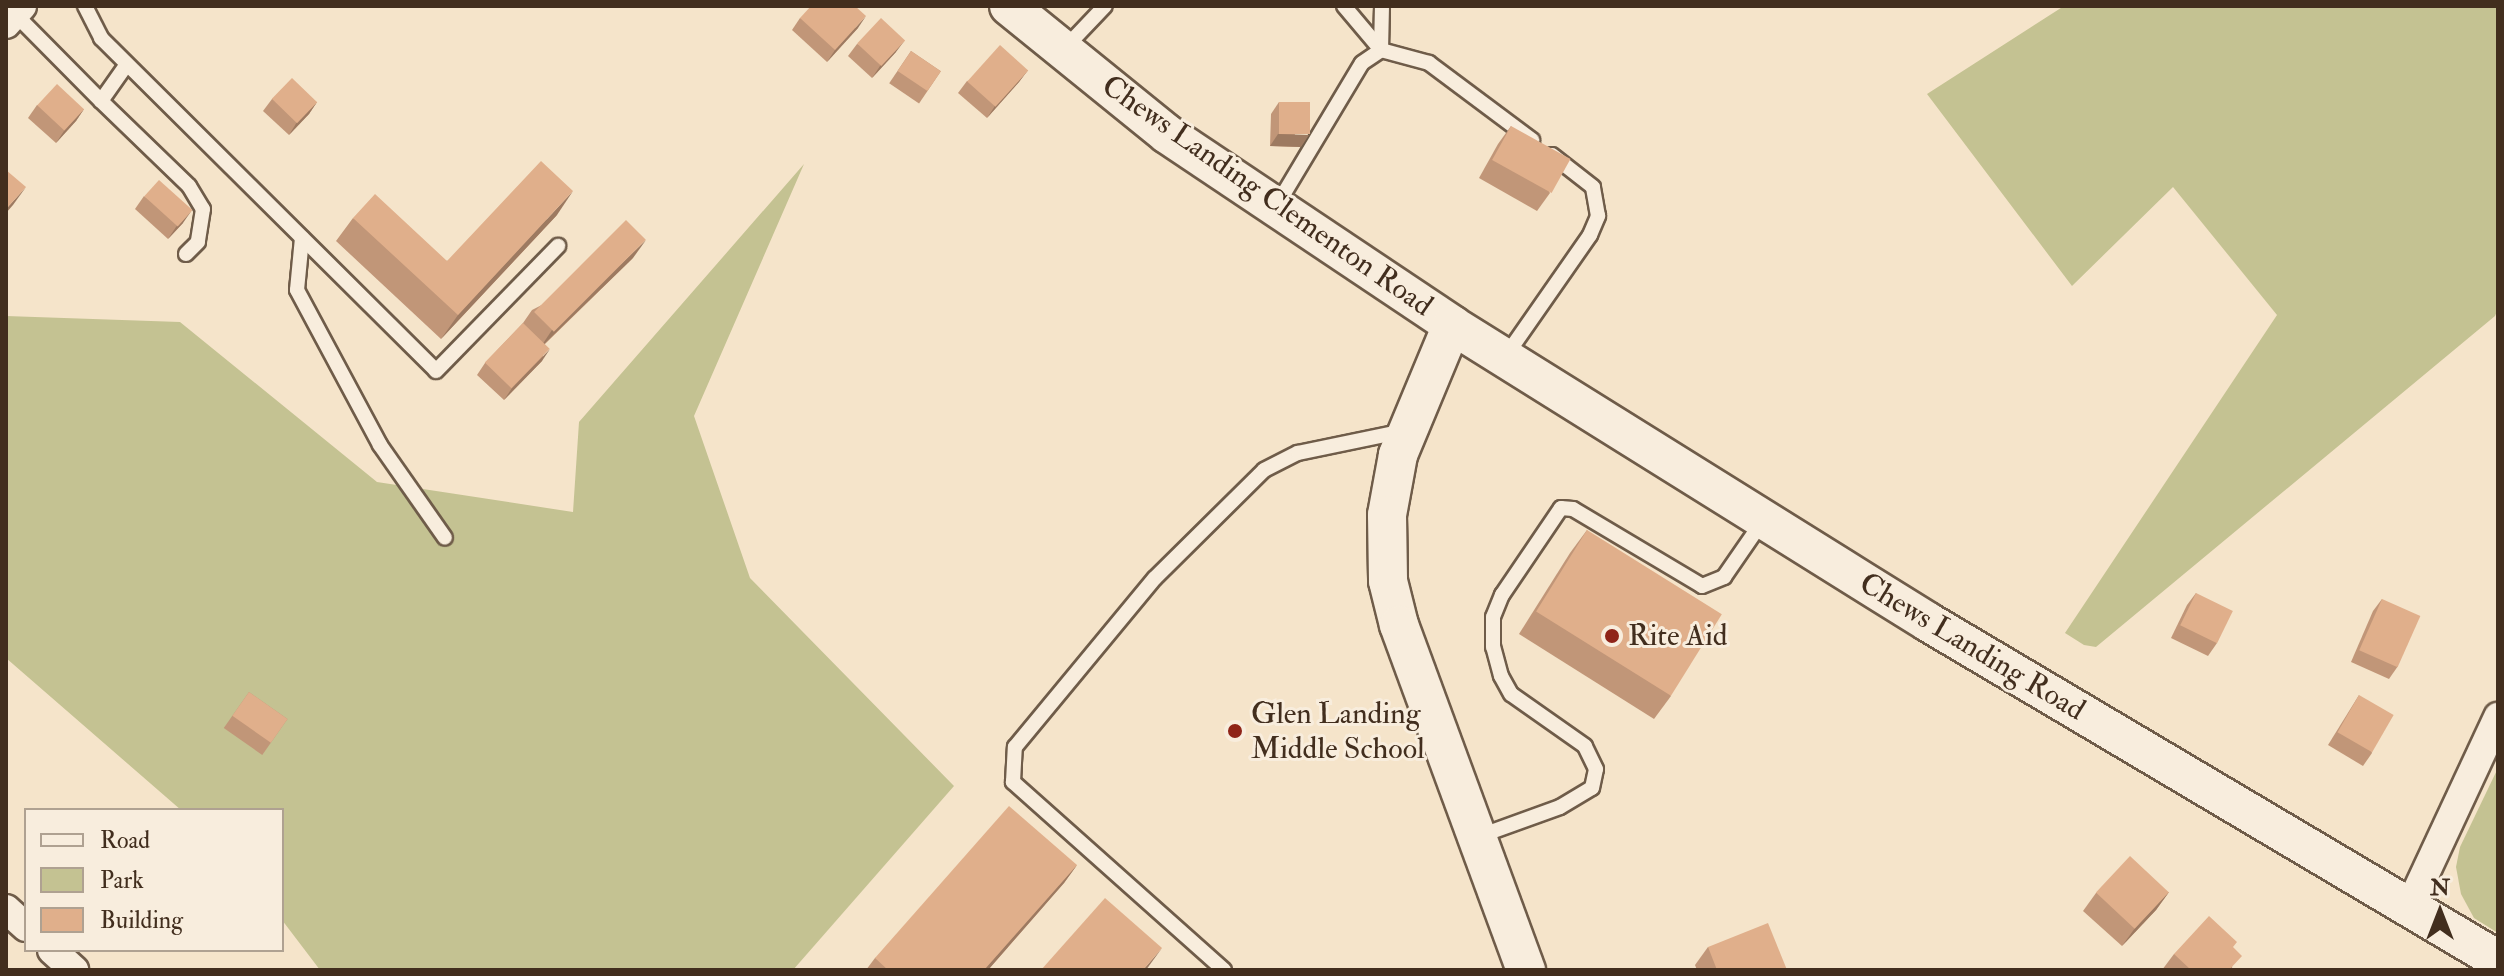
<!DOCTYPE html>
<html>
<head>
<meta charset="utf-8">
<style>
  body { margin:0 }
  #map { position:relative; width:2504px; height:976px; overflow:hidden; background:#f5e4ca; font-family:"IM FELL Double Pica",serif }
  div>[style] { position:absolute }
  .green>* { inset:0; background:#c4c292 }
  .roads { filter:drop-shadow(2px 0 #6f5c49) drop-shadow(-2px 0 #6f5c49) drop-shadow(0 2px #6f5c49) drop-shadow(0 -2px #6f5c49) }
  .lane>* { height:14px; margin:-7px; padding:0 7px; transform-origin:7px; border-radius:7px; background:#f8eddd }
  .street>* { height:28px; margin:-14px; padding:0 14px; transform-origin:14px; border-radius:14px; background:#f8eddd }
  .secondary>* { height:38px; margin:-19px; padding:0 19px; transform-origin:19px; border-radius:19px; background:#f8eddd }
  .wall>* { inset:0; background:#c19678; transform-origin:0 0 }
  .shaded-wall>* { inset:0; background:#9d7a61 }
  .building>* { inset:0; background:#e0af8b; transform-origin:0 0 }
  .dots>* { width:22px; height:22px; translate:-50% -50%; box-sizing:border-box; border:4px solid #f8eddd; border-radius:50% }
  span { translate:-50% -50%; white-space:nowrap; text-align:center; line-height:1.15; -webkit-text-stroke:6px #f8eddd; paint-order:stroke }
  .street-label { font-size:30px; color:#422e1e }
  .poi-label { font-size:30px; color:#422e1e }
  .left { translate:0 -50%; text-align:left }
  .frame { position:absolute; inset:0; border:8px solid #422e1e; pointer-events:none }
  .legend { position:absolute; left:24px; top:808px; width:260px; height:144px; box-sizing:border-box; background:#f8eddd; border:2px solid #afa191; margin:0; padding:10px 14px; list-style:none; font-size:24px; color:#422e1e }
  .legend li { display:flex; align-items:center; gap:16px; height:40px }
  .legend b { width:40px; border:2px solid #afa191 }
  .north { position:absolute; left:2400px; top:872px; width:80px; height:80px; -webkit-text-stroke:6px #f8eddd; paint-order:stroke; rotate:0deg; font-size:22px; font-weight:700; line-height:32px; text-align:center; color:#422e1e }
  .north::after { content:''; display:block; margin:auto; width:28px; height:36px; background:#422e1e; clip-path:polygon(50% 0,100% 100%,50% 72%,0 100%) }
</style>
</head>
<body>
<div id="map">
  <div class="green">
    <i style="clip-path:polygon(2064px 6px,2498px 6px,2498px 309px,2495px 316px,2096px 647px,2084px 645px,2065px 633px,2277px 315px,2173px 187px,2072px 286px,1927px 94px)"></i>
    <i style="clip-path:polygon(804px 164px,694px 416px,750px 578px,954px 786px,793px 970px,320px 970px,282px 920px,282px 810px,181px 810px,6px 658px,6px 316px,180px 322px,377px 482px,573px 512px,579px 422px)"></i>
    <i style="clip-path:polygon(2498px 768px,2498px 933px,2474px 918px,2461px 894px,2456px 867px,2460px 847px)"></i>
  </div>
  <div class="roads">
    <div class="lane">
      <i style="left:85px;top:6px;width:36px;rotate:63deg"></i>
      <i style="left:101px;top:38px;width:472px;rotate:44.8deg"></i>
      <i style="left:436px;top:371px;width:175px;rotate:-45.7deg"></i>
      <i style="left:1344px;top:6px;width:57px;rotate:49.9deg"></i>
      <i style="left:15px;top:14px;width:122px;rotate:45.3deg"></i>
      <i style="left:101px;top:101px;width:45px;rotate:-54.9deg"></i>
      <i style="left:1064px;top:49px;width:59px;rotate:-46.4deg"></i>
      <i style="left:1381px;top:50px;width:44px;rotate:-88.7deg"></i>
      <i style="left:101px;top:101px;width:122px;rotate:44deg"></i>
      <i style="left:189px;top:186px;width:27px;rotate:59deg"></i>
      <i style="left:203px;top:209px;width:33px;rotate:99deg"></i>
      <i style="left:198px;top:242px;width:17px;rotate:135deg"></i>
      <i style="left:1277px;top:205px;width:165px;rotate:-59.1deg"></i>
      <i style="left:1362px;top:63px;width:23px;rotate:-34deg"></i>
      <i style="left:1381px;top:50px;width:50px;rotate:15.2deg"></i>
      <i style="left:1429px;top:63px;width:129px;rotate:36.8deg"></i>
      <i style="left:302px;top:238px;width:52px;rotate:95.5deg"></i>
      <i style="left:297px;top:290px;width:176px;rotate:61.8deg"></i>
      <i style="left:380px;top:445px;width:113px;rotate:55deg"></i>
      <i style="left:1505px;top:357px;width:149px;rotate:-55.1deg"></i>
      <i style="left:1590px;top:235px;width:21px;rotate:-67deg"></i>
      <i style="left:1598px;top:216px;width:29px;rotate:-100deg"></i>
      <i style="left:1593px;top:187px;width:52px;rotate:-142deg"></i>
      <i style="left:1477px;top:837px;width:88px;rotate:-19.9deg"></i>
      <i style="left:1560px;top:807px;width:37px;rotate:-31deg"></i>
      <i style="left:1592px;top:788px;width:19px;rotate:-78deg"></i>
      <i style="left:1596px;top:769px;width:25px;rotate:-116deg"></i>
      <i style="left:1585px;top:746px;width:90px;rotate:-144.9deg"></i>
      <i style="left:1511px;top:694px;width:21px;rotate:-119deg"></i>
      <i style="left:1501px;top:676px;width:30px;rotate:-105deg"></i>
      <i style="left:1493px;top:647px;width:30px;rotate:-90deg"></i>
      <i style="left:1493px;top:617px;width:24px;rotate:-68deg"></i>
      <i style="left:1502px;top:595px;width:105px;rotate:-55.9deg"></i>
      <i style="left:1561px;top:508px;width:12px;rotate:5deg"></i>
      <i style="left:1573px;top:509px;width:150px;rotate:30.8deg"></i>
      <i style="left:1702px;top:586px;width:24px;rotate:-22deg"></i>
      <i style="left:1724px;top:577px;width:70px;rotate:-55.4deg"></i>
      <i style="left:1224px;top:970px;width:283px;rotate:-138.3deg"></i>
      <i style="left:1013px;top:782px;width:35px;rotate:-87deg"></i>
      <i style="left:1015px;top:747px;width:219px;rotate:-50.4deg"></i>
      <i style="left:1155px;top:578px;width:153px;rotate:-44.7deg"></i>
      <i style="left:1264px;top:470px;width:38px;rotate:-27deg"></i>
      <i style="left:1298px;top:453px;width:108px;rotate:-11.7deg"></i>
    </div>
    <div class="street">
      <i style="left:6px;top:24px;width:24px;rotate:-48deg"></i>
      <i style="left:2409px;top:908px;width:211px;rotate:-65deg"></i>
      <i style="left:6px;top:909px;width:27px;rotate:42deg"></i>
      <i style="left:52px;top:950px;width:30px;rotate:42deg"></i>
    </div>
    <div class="secondary">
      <i style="left:1009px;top:6px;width:203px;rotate:39deg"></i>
      <i style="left:1167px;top:134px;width:343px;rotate:33.8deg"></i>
      <i style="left:1452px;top:325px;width:561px;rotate:31.96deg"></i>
      <i style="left:1928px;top:622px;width:663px;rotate:30.67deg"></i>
      <i style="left:1452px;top:325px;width:141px;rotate:112.6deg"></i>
      <i style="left:1398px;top:455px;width:61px;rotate:100.4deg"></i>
      <i style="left:1387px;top:515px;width:66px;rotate:89.1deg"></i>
      <i style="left:1388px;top:581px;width:45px;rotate:76deg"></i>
      <i style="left:1399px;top:625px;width:368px;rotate:69.8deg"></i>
    </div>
  </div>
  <div class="wall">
    <i style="clip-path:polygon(800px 18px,858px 28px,827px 62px,792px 30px)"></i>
    <i style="clip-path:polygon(857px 44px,896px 52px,872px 78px,848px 56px)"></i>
    <i style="left:911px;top:51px;width:36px;height:39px;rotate:34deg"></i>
    <i style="clip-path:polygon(1028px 70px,1019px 82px,987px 118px,958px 93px,967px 81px)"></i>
    <i style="clip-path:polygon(272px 99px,317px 102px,309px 114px,289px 135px,263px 111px)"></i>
    <i style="clip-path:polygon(1279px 102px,1301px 147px,1270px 146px,1271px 114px)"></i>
    <i style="clip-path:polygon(37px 105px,84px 109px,76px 121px,56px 143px,28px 118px)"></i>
    <i style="clip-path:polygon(1511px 126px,1550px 193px,1537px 211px,1479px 178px,1498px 144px)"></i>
    <i style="clip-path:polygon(144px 196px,183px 223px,168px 239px,135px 209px)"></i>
    <i style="clip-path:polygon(557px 215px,441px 339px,336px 241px,353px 218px,447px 261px)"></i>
    <i style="clip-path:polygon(633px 258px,545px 344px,542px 361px,504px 400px,477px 375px,485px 363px,523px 323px,532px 310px)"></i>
    <i style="clip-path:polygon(1587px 530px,1671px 696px,1654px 719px,1519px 634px,1570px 553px)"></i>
    <i style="clip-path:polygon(2196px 593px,2217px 643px,2208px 656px,2171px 638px,2187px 605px)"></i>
    <i style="clip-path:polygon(2382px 599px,2398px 666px,2389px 679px,2351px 662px,2373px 611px)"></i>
    <i style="left:249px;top:692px;width:47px;height:44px;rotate:35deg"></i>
    <i style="clip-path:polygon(2359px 695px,2372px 753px,2363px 766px,2328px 745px)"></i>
    <i style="clip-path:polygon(1077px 865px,1064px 883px,988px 970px,866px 970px,875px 958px)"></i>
    <i style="clip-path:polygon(2169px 892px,2156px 910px,2122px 946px,2083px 911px,2096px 893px)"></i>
    <i style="clip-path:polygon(1708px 947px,1787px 970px,1697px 970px,1695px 965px)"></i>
    <i style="clip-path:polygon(2233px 948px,2232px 970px,2162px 970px,2174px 954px)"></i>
  </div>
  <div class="shaded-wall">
    <i style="clip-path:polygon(866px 16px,858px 28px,827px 62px,835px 50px)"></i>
    <i style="clip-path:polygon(905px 40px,896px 52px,872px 78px,880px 66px)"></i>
    <i style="clip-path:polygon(1028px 70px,1019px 82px,987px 118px,995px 106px)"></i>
    <i style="clip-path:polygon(317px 102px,309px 114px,289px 135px,297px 122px)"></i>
    <i style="clip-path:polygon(84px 109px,76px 121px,56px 143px,64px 131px)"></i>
    <i style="clip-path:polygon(1278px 134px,1309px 135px,1301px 147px,1270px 146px)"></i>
    <i style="clip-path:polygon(26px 187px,13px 205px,6px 213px,6px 209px)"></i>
    <i style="clip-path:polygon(573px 191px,557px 215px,441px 339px,458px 315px)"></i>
    <i style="clip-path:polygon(192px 210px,183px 223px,168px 239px,176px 227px)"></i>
    <i style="clip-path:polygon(646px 240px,633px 258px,540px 348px,552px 330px)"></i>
    <i style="clip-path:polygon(550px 349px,542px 361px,504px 400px,512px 388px)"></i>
    <i style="clip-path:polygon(1077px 865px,1064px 883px,988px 970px,984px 970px)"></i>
    <i style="clip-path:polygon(2169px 892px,2156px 910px,2122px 946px,2135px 928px)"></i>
    <i style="clip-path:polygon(1162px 948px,1146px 970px,1143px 970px)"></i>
  </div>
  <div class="building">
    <i style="clip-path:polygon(811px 6px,855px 6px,866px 16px,835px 50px,800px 18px)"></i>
    <i style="left:881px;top:18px;width:33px;height:35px;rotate:43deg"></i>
    <i style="left:1000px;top:45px;width:38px;height:49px;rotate:42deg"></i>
    <i style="left:911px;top:51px;width:36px;height:24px;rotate:34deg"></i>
    <i style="left:292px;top:78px;width:35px;height:29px;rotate:44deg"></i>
    <i style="left:57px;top:84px;width:37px;height:29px;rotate:43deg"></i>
    <i style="left:1279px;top:102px;width:31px;height:32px"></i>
    <i style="left:1511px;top:126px;width:68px;height:39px;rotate:29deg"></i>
    <i style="clip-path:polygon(541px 161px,573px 191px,458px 315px,353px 218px,375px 194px,447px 261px)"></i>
    <i style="clip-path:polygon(6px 170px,26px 187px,6px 209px)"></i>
    <i style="left:159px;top:180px;width:45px;height:22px;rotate:42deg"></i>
    <i style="left:626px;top:220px;width:28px;height:130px;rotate:45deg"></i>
    <i style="left:523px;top:323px;width:37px;height:55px;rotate:44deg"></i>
    <i style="left:1587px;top:530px;width:159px;height:96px;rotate:32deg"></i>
    <i style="left:2196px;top:593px;width:41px;height:36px;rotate:26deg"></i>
    <i style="left:2382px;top:599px;width:42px;height:56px;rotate:24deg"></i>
    <i style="left:249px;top:692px;width:47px;height:29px;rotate:35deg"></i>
    <i style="left:2359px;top:695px;width:40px;height:43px;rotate:30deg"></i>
    <i style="clip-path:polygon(1009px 806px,1077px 865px,984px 970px,888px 970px,875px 958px)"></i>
    <i style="left:2130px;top:856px;width:53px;height:50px;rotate:43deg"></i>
    <i style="clip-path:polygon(1105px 898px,1162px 948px,1143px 970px,1041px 970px)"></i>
    <i style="clip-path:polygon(2209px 916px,2237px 942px,2233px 947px,2242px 956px,2229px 970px,2191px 970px,2174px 954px)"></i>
    <i style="clip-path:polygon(1768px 923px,1787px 970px,1717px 970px,1708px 947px)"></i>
  </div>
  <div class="dots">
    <i style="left:1612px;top:636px;background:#8f2418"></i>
    <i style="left:1235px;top:731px;background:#8f2418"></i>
  </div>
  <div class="street-label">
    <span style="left:1267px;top:196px;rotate:35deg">Chews Landing Clementon Road</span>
    <span style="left:1972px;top:647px;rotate:31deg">Chews Landing Road</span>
  </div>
  <div class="poi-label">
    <span class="left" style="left:1628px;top:636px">Rite Aid</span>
    <span class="left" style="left:1251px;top:731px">Glen Landing<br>Middle School</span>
  </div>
  <div class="frame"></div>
  <ul class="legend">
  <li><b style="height:10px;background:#f8eddd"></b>Road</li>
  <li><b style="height:22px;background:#c4c292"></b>Park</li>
  <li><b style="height:22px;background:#e0af8b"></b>Building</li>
  </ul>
  <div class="north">N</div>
</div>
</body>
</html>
